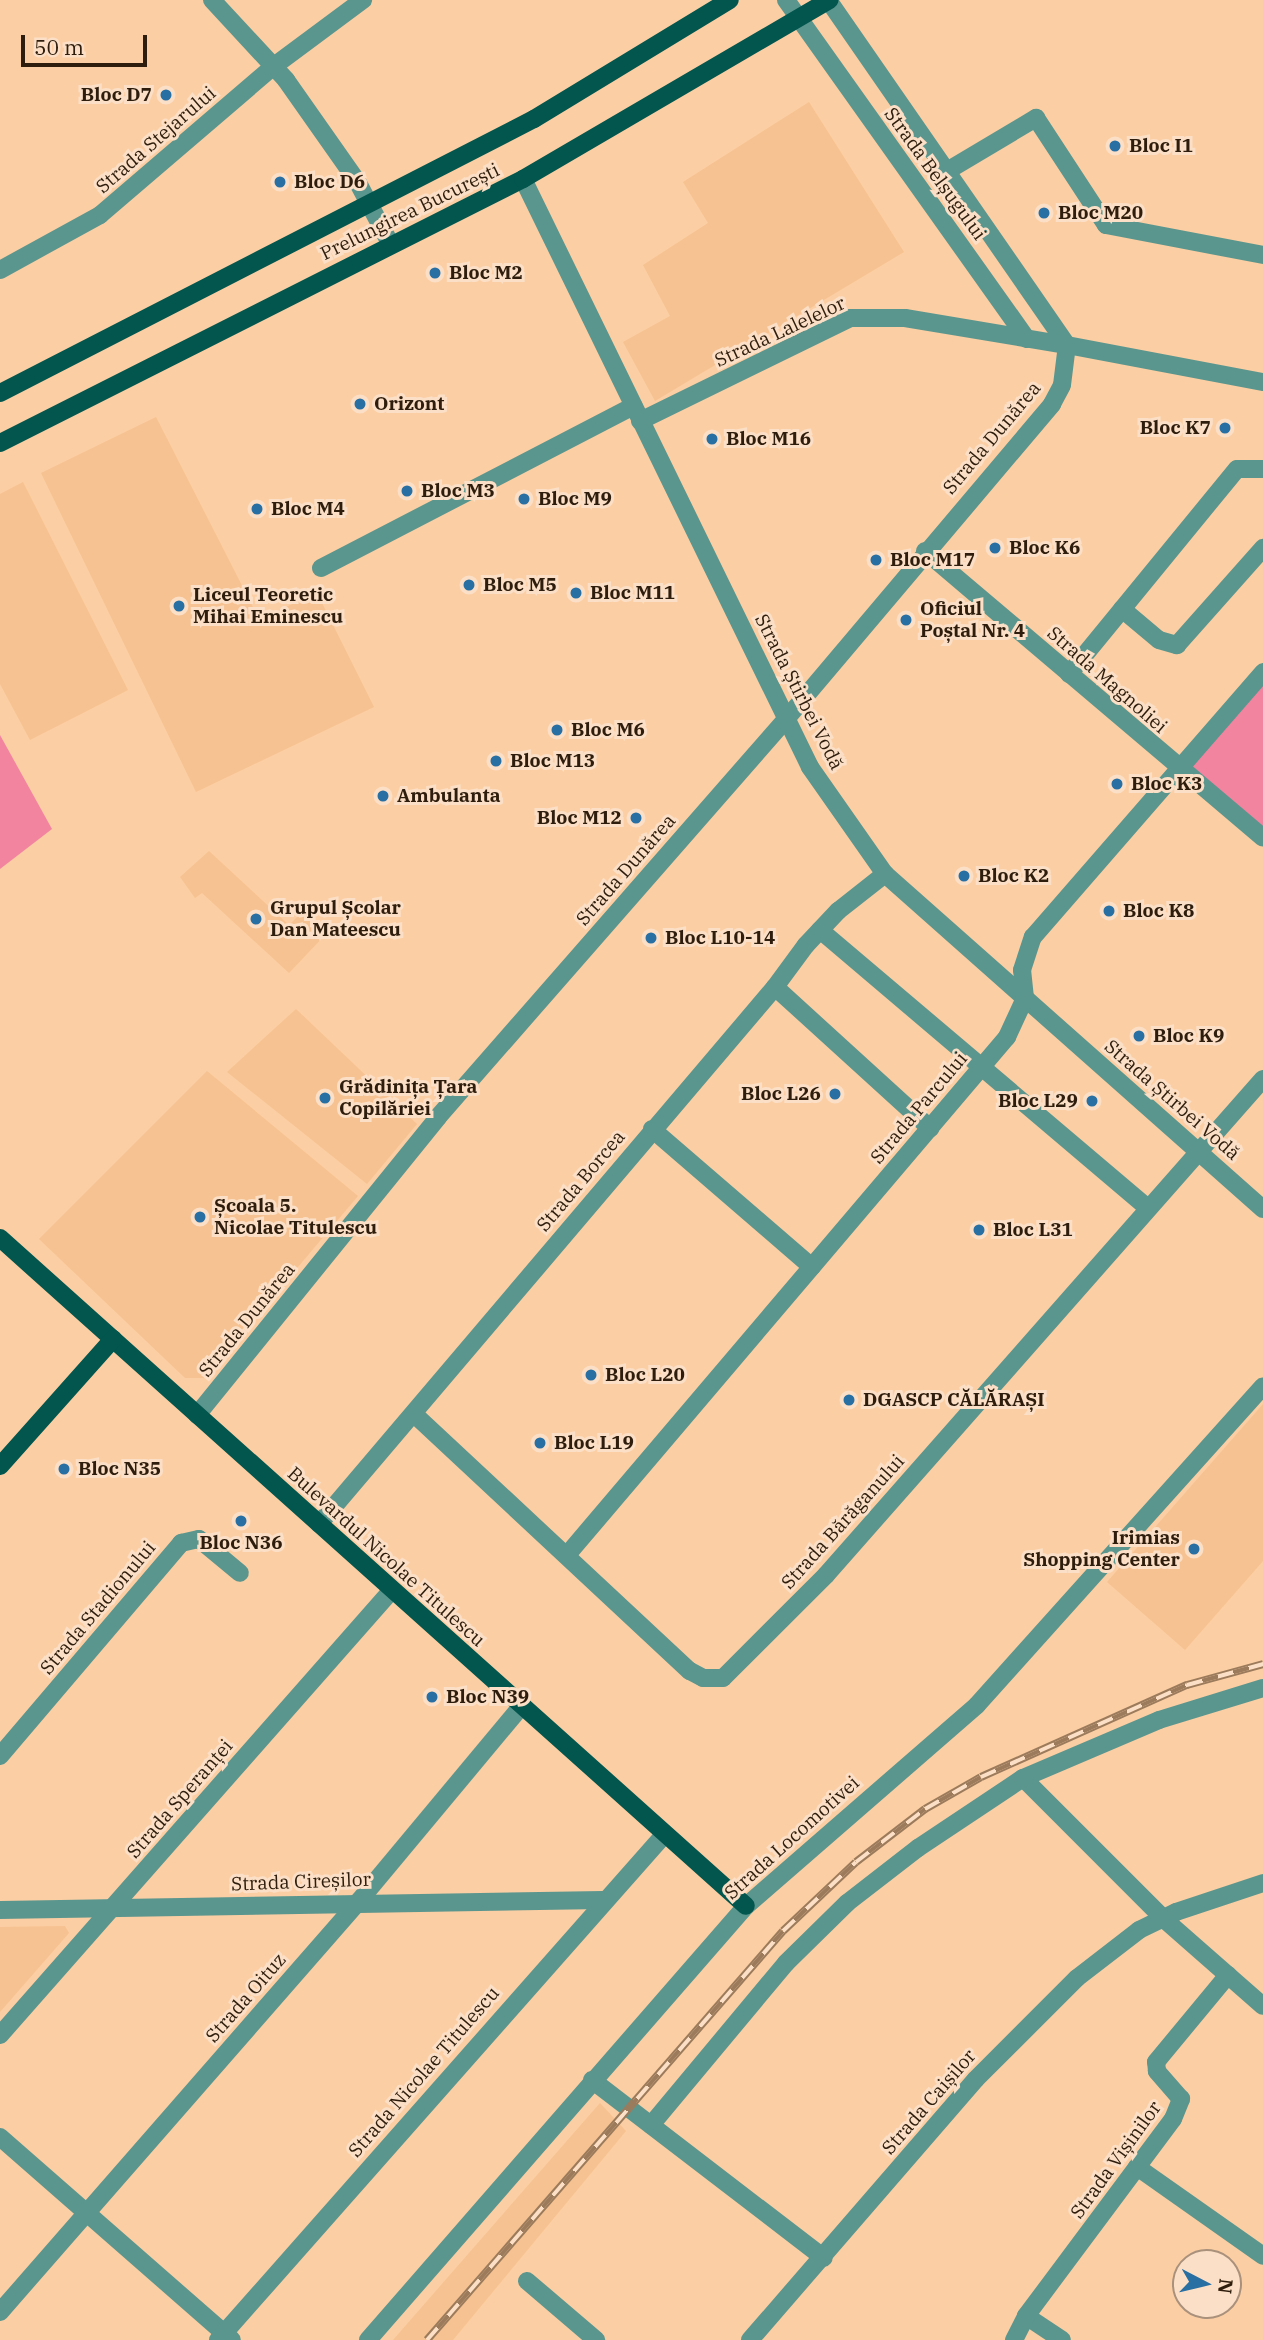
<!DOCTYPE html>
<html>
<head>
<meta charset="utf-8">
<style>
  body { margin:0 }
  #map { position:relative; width:1263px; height:2340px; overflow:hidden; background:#fccea3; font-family:"IBM Plex Serif",serif }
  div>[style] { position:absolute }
  .built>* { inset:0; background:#f6c291 }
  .green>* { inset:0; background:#f284a0 }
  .minor>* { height:18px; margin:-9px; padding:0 9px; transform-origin:9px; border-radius:9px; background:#5b968e }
  .major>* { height:18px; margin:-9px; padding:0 9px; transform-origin:9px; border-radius:9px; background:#02564e }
  .rail>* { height:8px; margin-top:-4px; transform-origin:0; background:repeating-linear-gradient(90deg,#fbdfc6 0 16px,#9b7b5c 0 32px); box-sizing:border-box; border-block:2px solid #9b7b5c }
  .dots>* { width:19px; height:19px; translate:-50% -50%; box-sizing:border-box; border:4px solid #fbdfc6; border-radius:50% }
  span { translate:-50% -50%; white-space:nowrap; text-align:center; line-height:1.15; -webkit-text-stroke:6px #fbdfc6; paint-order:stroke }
  .poi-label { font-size:19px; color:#2e1d0c; font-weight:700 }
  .right { translate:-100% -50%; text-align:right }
  .left { translate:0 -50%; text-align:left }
  .street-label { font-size:19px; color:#2e1d0c }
  .north { position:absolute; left:1172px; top:2249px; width:70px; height:70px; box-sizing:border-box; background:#fbdfc6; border:2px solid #a9917c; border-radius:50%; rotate:97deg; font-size:19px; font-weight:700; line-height:28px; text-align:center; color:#2e1d0c }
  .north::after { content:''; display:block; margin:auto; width:24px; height:32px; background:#286fa3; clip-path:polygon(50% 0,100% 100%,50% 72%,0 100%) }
  .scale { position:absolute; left:21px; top:35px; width:126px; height:32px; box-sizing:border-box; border:4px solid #2e1d0c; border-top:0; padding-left:9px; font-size:21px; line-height:24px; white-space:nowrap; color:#2e1d0c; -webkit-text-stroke:5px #fbdfc6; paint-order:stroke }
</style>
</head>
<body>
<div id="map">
  <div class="built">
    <i style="clip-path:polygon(809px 102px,904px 252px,655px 401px,623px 342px,670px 316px,643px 265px,708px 223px,683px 182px)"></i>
    <i style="clip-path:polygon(156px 417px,259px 619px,317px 593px,374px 707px,196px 792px,41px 473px)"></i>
    <i style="clip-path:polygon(23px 482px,128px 690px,30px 740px,0 684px,0 494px)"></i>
    <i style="clip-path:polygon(209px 851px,289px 925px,302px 912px,326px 934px,289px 973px,202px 893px,195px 898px,180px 877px)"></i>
    <i style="clip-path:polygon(296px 1009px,417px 1124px,367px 1184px,227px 1072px)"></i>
    <i style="clip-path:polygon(207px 1071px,358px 1196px,204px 1378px,185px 1378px,39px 1239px)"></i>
    <i style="clip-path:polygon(1263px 1404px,1263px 1561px,1185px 1650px,1107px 1582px)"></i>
    <i style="clip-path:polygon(65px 1926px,69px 1933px,0 2012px,0 1927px)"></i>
    <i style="clip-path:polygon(600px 2103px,626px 2131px,453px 2340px,393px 2340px)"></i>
  </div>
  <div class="green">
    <i style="clip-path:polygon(1263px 672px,1263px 838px,1180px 771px)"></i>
    <i style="clip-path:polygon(0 735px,52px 829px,0 869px)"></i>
  </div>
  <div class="minor">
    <i style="left:212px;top:0;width:109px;rotate:47.2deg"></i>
    <i style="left:286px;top:80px;width:123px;rotate:54.9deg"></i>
    <i style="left:357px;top:181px;width:72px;rotate:62deg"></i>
    <i style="left:786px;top:0;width:416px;rotate:54.6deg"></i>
    <i style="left:947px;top:171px;width:104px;rotate:-30.8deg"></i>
    <i style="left:1036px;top:118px;width:128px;rotate:56.8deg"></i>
    <i style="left:1106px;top:225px;width:160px;rotate:10.8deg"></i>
    <i style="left:523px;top:179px;width:654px;rotate:63.98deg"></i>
    <i style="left:810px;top:767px;width:131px;rotate:55deg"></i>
    <i style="left:885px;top:874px;width:505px;rotate:41.55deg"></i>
    <i style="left:0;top:270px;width:114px;rotate:-28.8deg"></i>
    <i style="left:100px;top:215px;width:229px;rotate:-40.6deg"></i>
    <i style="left:274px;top:66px;width:111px;rotate:-36.6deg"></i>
    <i style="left:640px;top:421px;width:234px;rotate:-26.1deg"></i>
    <i style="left:850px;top:318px;width:55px"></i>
    <i style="left:905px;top:318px;width:164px;rotate:9.5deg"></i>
    <i style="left:1067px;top:345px;width:420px;rotate:-124.7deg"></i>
    <i style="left:925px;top:551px;width:443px;rotate:40.3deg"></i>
    <i style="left:321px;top:568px;width:352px;rotate:-27.4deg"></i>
    <i style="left:1122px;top:609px;width:48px;rotate:40deg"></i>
    <i style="left:1159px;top:640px;width:19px;rotate:16deg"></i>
    <i style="left:1177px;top:645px;width:130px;rotate:-48.4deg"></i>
    <i style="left:1069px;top:674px;width:265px;rotate:-50.7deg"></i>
    <i style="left:1237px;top:469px;width:26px"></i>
    <i style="left:820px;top:930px;width:430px;rotate:40.3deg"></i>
    <i style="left:775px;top:987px;width:210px;rotate:42.3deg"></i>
    <i style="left:652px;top:1129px;width:211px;rotate:40.8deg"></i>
    <i style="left:414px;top:1414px;width:377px;rotate:43deg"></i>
    <i style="left:690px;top:1671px;width:15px;rotate:28deg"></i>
    <i style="left:703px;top:1678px;width:20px"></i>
    <i style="left:723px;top:1678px;width:146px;rotate:-45deg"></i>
    <i style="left:826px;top:1575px;width:661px;rotate:-48.62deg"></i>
    <i style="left:197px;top:1415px;width:383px;rotate:-51deg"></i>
    <i style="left:438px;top:1117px;width:530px;rotate:-48.82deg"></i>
    <i style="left:787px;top:718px;width:411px;rotate:-49.8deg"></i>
    <i style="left:1052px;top:404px;width:21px;rotate:-62deg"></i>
    <i style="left:1062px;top:385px;width:40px;rotate:-82.9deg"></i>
    <i style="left:1067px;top:345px;width:199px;rotate:10.7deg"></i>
    <i style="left:319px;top:1524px;width:704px;rotate:-49.66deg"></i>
    <i style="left:775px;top:987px;width:52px;rotate:-53.6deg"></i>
    <i style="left:806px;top:945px;width:47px;rotate:-46.7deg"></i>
    <i style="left:838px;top:911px;width:60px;rotate:-38.2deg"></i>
    <i style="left:567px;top:1555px;width:680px;rotate:-49.65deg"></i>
    <i style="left:1007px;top:1037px;width:43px;rotate:-65.2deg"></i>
    <i style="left:1025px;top:998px;width:28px;rotate:-96deg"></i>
    <i style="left:1022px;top:970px;width:35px;rotate:-72deg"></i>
    <i style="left:1033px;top:937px;width:351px;rotate:-49deg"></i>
    <i style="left:0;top:1756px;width:280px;rotate:-49.6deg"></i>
    <i style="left:181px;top:1543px;width:18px;rotate:-13deg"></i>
    <i style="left:199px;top:1539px;width:53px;rotate:39.7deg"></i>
    <i style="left:1023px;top:1778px;width:201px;rotate:45deg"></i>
    <i style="left:1165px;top:1920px;width:130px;rotate:41.3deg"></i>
    <i style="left:0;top:1910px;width:603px;rotate:-0.95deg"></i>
    <i style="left:0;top:2035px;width:592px;rotate:-48.63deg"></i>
    <i style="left:592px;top:2080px;width:292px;rotate:37.5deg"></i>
    <i style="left:651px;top:2125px;width:211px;rotate:-50.2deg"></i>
    <i style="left:786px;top:1963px;width:86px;rotate:-44.5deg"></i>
    <i style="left:847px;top:1903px;width:90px;rotate:-37.8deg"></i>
    <i style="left:918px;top:1848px;width:126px;rotate:-33.7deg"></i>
    <i style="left:1023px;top:1778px;width:148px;rotate:-23.1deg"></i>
    <i style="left:1159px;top:1720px;width:109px;rotate:-17.1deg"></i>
    <i style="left:0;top:2137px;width:308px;rotate:41.2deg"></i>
    <i style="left:1137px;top:2167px;width:154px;rotate:35.2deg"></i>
    <i style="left:527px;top:2281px;width:91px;rotate:40.5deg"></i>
    <i style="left:0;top:2312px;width:546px;rotate:-48.86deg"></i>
    <i style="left:359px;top:1901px;width:251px;rotate:-50.2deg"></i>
    <i style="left:1026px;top:2316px;width:43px;rotate:33.7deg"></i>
    <i style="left:218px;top:2340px;width:674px;rotate:-48.55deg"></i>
    <i style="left:368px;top:2340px;width:576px;rotate:-48.95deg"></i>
    <i style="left:746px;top:1906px;width:306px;rotate:-41deg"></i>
    <i style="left:977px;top:1705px;width:428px;rotate:-48.1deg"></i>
    <i style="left:750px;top:2340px;width:345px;rotate:-49.1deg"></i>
    <i style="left:976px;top:2079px;width:143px;rotate:-45deg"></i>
    <i style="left:1077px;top:1978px;width:78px;rotate:-37.7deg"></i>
    <i style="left:1139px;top:1930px;width:41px;rotate:-25.9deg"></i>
    <i style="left:1176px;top:1912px;width:92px;rotate:-18.4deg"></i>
    <i style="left:1014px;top:2340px;width:27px;rotate:-63deg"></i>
    <i style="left:1026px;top:2316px;width:246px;rotate:-53.3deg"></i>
    <i style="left:1173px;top:2119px;width:22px;rotate:-68deg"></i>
    <i style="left:1181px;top:2099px;width:37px;rotate:-131deg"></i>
    <i style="left:1157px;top:2071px;width:9px;rotate:-96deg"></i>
    <i style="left:1156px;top:2062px;width:113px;rotate:-50.4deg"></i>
  </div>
  <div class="major">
    <i style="left:0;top:393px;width:600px;rotate:-27.16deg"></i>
    <i style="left:534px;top:119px;width:229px;rotate:-31.3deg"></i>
    <i style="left:0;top:443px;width:586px;rotate:-26.78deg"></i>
    <i style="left:523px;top:179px;width:355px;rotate:-30.3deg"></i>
    <i style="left:0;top:1238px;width:1001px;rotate:41.84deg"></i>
    <i style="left:0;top:1466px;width:170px;rotate:-48.3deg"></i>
  </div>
  <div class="rail">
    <i style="left:427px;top:2340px;width:542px;rotate:-48.96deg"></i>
    <i style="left:783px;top:1931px;width:100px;rotate:-43.4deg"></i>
    <i style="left:856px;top:1862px;width:87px;rotate:-37.5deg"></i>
    <i style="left:925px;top:1809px;width:64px;rotate:-29.7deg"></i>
    <i style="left:981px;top:1777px;width:226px;rotate:-24.1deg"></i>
    <i style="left:1187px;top:1685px;width:79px;rotate:-15.4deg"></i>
  </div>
  <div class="dots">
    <i style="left:166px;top:95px;background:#286fa3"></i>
    <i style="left:1115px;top:146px;background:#286fa3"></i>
    <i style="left:280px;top:182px;background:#286fa3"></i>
    <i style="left:1044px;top:213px;background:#286fa3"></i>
    <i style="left:435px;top:273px;background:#286fa3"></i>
    <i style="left:360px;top:404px;background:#286fa3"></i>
    <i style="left:1225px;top:428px;background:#286fa3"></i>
    <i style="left:712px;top:439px;background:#286fa3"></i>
    <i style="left:407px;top:491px;background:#286fa3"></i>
    <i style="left:524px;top:499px;background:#286fa3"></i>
    <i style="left:257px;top:509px;background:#286fa3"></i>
    <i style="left:995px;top:548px;background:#286fa3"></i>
    <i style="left:876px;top:560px;background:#286fa3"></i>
    <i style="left:469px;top:585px;background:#286fa3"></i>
    <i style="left:576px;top:593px;background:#286fa3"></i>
    <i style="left:179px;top:606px;background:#286fa3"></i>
    <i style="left:906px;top:620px;background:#286fa3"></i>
    <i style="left:557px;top:730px;background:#286fa3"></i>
    <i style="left:496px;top:761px;background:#286fa3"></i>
    <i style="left:1117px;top:784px;background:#286fa3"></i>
    <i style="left:383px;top:796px;background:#286fa3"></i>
    <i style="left:636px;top:818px;background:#286fa3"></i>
    <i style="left:964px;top:876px;background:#286fa3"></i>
    <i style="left:1109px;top:911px;background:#286fa3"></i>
    <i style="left:256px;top:919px;background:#286fa3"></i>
    <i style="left:651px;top:938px;background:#286fa3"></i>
    <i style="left:1139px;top:1036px;background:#286fa3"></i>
    <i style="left:835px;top:1094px;background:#286fa3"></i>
    <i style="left:325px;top:1098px;background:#286fa3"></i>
    <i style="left:1092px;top:1101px;background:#286fa3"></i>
    <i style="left:200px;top:1217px;background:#286fa3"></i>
    <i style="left:979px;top:1230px;background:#286fa3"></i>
    <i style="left:591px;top:1375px;background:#286fa3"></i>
    <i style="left:849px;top:1400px;background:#286fa3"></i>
    <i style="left:540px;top:1443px;background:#286fa3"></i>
    <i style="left:64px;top:1469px;background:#286fa3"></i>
    <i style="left:241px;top:1521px;background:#286fa3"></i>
    <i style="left:1194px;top:1549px;background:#286fa3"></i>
    <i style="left:432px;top:1697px;background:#286fa3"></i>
  </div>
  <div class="poi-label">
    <span class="right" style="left:152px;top:95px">Bloc D7</span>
    <span class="left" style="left:1129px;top:146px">Bloc I1</span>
    <span class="left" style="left:294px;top:182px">Bloc D6</span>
    <span class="left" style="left:1058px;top:213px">Bloc M20</span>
    <span class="left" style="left:449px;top:273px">Bloc M2</span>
    <span class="left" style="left:374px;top:404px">Orizont</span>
    <span class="right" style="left:1211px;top:428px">Bloc K7</span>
    <span class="left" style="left:726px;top:439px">Bloc M16</span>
    <span class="left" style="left:421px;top:491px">Bloc M3</span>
    <span class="left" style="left:538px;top:499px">Bloc M9</span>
    <span class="left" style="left:271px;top:509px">Bloc M4</span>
    <span class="left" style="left:1009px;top:548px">Bloc K6</span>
    <span class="left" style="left:890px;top:560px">Bloc M17</span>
    <span class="left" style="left:483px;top:585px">Bloc M5</span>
    <span class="left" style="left:590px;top:593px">Bloc M11</span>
    <span class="left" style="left:193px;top:606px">Liceul Teoretic<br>Mihai Eminescu</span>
    <span class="left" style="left:920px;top:620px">Oficiul<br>Poștal Nr. 4</span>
    <span class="left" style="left:571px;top:730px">Bloc M6</span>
    <span class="left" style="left:510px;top:761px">Bloc M13</span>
    <span class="left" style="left:1131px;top:784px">Bloc K3</span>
    <span class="left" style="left:397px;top:796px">Ambulanta</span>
    <span class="right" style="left:622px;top:818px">Bloc M12</span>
    <span class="left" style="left:978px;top:876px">Bloc K2</span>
    <span class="left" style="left:270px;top:919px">Grupul Școlar<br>Dan Mateescu</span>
    <span class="left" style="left:1123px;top:911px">Bloc K8</span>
    <span class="left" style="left:665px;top:938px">Bloc L10-14</span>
    <span class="left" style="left:1153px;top:1036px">Bloc K9</span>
    <span class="left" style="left:339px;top:1098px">Grădinița Țara<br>Copilăriei</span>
    <span class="right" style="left:821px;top:1094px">Bloc L26</span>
    <span class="right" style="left:1078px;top:1101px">Bloc L29</span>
    <span class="left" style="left:214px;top:1217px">Școala 5.<br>Nicolae Titulescu</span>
    <span class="left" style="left:993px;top:1230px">Bloc L31</span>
    <span class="left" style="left:605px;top:1375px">Bloc L20</span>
    <span class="left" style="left:863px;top:1400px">DGASCP CĂLĂRAȘI</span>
    <span class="left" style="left:554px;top:1443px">Bloc L19</span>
    <span class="left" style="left:78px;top:1469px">Bloc N35</span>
    <span class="right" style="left:1180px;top:1549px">Irimias<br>Shopping Center</span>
    <span style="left:241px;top:1543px">Bloc N36</span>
    <span class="left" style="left:446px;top:1697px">Bloc N39</span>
  </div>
  <div class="street-label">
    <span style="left:156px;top:140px;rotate:-41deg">Strada Stejarului</span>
    <span style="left:935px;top:174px;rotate:54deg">Strada Belșugului</span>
    <span style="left:410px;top:212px;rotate:-26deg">Prelungirea București</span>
    <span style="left:780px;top:332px;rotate:-25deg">Strada Lalelelor</span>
    <span style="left:992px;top:438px;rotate:-50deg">Strada Dunărea</span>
    <span style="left:1107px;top:680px;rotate:41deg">Strada Magnoliei</span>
    <span style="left:799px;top:692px;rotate:63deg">Strada Știrbei Vodă</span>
    <span style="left:626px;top:870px;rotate:-49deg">Strada Dunărea</span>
    <span style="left:1172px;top:1100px;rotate:41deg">Strada Știrbei Vodă</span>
    <span style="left:919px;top:1108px;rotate:-50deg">Strada Parcului</span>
    <span style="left:581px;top:1181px;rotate:-50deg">Strada Borcea</span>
    <span style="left:247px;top:1320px;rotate:-51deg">Strada Dunărea</span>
    <span style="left:843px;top:1522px;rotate:-48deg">Strada Bărăganului</span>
    <span style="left:386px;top:1557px;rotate:42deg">Bulevardul Nicolae Titulescu</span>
    <span style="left:98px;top:1608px;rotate:-50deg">Strada Stadionului</span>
    <span style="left:180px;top:1799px;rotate:-49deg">Strada Speranței</span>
    <span style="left:792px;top:1838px;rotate:-42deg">Strada Locomotivei</span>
    <span style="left:301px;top:1882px;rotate:-2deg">Strada Cireșilor</span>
    <span style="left:246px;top:1998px;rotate:-49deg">Strada Oituz</span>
    <span style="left:424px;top:2072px;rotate:-49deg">Strada Nicolae Titulescu</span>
    <span style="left:929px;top:2102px;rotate:-49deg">Strada Caișilor</span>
    <span style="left:1116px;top:2160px;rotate:-54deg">Strada Vișinilor</span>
  </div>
  <div class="north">N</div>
  <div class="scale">50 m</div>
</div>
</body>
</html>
